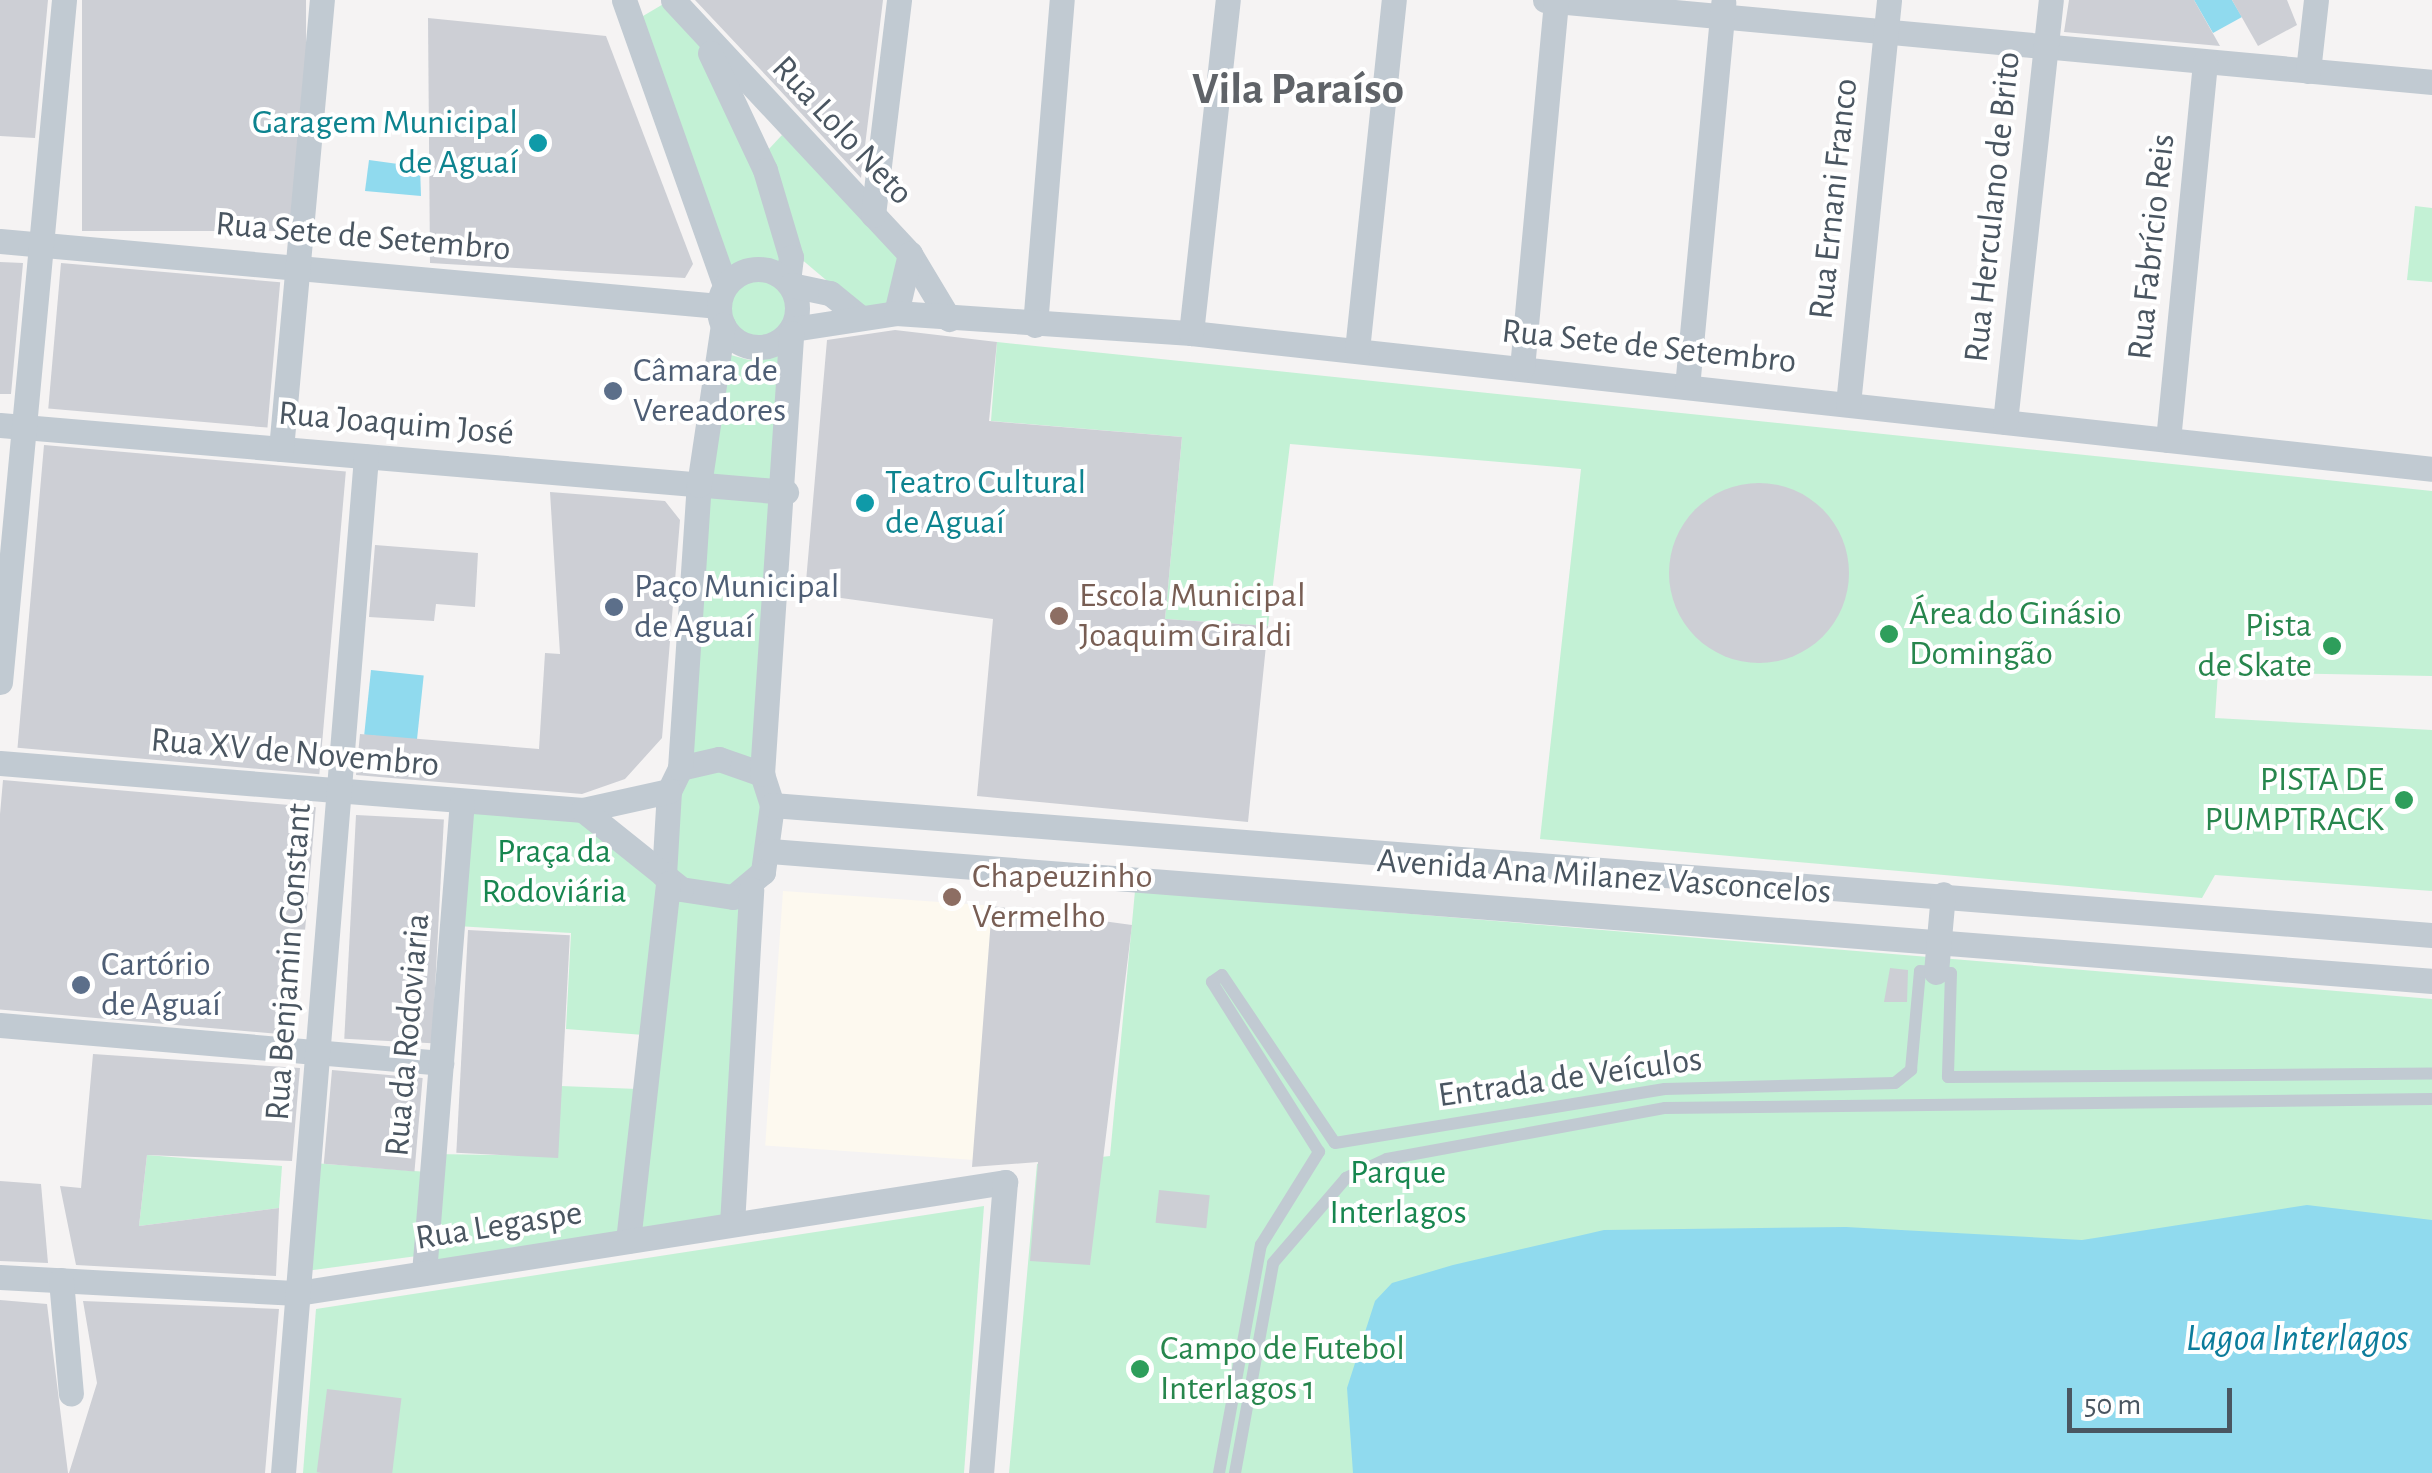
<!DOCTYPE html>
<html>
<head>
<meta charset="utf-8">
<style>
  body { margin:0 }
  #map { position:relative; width:2432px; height:1473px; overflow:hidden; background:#f5f3f3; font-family:"Alegreya Sans",sans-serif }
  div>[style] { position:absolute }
  .commercial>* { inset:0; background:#fdf9ef; transform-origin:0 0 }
  .green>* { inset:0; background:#c3f1d5 }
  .round { border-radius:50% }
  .water>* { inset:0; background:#90daee; transform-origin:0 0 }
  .building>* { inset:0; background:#cdcfd5; transform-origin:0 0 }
  .service>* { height:12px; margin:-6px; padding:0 6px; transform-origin:6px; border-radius:6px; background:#c1cad2 }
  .minor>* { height:25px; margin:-12.5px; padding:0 12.5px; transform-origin:12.5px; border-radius:12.5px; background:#c1cad2 }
  .minor>.ring { margin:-12.5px; padding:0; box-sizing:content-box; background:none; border:25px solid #c1cad2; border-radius:50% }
  .dots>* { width:28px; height:28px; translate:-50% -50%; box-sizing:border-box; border:5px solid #fff; border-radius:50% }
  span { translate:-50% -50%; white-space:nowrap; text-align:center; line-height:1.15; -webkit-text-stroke:8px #fff; paint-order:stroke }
  .culture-label { font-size:35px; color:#0d838f }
  .right { translate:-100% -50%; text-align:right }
  .left { translate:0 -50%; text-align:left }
  .street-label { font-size:35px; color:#4a5661 }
  .service-label { font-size:35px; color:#4e5e75 }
  .education-label { font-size:35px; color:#785e54 }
  .leisure-label { font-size:35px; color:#27864d }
  .park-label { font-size:35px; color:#17864f }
  .water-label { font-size:38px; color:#0c7c9b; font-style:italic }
  .district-label { font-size:45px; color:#5f6368; font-weight:700 }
  .scale { position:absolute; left:2067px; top:1388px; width:165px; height:45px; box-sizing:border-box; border:5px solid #4a5661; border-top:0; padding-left:12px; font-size:30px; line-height:35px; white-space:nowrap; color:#4a5661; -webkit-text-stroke:8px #fff; paint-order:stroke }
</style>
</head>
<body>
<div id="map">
  <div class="commercial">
    <i style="left:783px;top:891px;width:210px;height:255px;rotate:4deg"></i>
  </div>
  <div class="green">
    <i style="clip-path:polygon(665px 3px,698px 34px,788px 256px,781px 272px,759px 265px,725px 277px,638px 19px)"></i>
    <i style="clip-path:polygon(782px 135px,903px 257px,887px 305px,858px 307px,800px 258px,768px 150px)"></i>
    <i style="clip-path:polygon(2415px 206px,2432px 208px,2432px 282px,2407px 280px)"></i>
    <i class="round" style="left:724px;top:273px;width:70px;height:70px"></i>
    <i style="clip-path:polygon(997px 342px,2432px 491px,2432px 676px,2218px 672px,2215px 718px,2432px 730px,2432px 891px,2215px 875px,2202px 898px,1540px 839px,1581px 469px,1290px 444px,1268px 626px,1165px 619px,1182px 437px,991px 421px)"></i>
    <i style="clip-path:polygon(789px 346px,760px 770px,685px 762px,703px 485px,727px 354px,749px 360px)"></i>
    <i style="clip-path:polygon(718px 761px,766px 790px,750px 887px,671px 881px,681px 771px)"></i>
    <i style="clip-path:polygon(465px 806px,582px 816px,663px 882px,644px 1035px,566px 1029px,571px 933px,457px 926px)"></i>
    <i style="clip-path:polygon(1135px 891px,2432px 999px,2432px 1473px,1009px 1473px,1037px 1164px,1110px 1156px)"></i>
    <i style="clip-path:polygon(746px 895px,725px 1219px,633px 1232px,667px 897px)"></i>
    <i style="clip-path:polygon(561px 1086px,638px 1089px,623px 1233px,424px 1273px,434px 1154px,554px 1156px)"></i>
    <i style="clip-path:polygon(147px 1155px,282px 1166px,279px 1208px,139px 1226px)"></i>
    <i style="clip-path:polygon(314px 1163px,427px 1172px,417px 1256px,306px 1271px)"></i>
    <i style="clip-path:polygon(984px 1206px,964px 1473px,303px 1473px,316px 1309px)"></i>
  </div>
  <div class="water">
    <i style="clip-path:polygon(2194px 0,2232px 0,2242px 17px,2213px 33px)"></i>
    <i style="clip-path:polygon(369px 160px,420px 167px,421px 196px,365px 191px)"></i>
    <i style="left:371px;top:670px;width:53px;height:65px;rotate:6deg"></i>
    <i style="clip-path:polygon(2307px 1205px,2432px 1220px,2432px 1473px,1353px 1473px,1347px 1388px,1375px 1301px,1392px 1283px,1453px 1265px,1604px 1230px,1846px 1227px,2082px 1240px)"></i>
  </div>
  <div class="building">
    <i style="clip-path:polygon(0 0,48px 0,35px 138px,0 136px)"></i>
    <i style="left:82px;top:0;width:224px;height:231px"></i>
    <i style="clip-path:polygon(695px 0,883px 0,861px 178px,774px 84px)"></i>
    <i style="clip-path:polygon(2069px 0,2194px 0,2220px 46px,2064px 32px)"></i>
    <i style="clip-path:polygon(2232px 0,2287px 0,2297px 25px,2258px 46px)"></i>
    <i style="clip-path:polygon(428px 18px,606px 36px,693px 264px,685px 278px,430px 263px)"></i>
    <i style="clip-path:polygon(0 262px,23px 263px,11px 394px,0 394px)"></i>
    <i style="left:61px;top:263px;width:220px;height:146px;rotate:5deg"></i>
    <i style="clip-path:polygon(895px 330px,997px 342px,989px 421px,1182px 437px,1165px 619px,1268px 626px,1248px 822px,977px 796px,993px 619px,805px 593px,827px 340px)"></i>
    <i style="left:44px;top:445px;width:303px;height:304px;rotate:5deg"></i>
    <i class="round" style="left:1669px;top:483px;width:180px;height:180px"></i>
    <i style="clip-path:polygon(550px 492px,665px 501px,680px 520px,662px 738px,625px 779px,582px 794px,356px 775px,360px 734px,539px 749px,545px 653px,560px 654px)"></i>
    <i style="clip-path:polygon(375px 545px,478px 553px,475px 607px,436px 604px,434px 621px,369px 617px)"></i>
    <i style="left:3px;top:780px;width:314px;height:229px;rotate:5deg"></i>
    <i style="left:356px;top:815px;width:88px;height:224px;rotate:3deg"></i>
    <i style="clip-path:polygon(992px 906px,1132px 925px,1090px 1265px,1030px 1261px,1038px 1162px,972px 1167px)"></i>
    <i style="left:468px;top:930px;width:102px;height:223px;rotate:3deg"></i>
    <i style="clip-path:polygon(1890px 968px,1908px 970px,1907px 1002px,1884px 1002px)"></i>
    <i style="clip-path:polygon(93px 1054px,300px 1068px,292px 1161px,147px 1155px,139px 1226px,279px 1208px,276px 1276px,76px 1265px,60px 1186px,81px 1188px)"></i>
    <i style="left:332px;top:1070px;width:91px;height:94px;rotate:5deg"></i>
    <i style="clip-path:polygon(0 1181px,41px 1184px,48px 1263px,0 1261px)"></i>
    <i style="left:1159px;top:1190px;width:51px;height:33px;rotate:6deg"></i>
    <i style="clip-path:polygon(0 1300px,47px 1304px,68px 1473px,0 1473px)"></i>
    <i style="clip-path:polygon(83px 1301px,279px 1309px,265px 1473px,69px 1473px,97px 1383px)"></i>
    <i style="left:327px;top:1389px;width:75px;height:84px;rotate:7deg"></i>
  </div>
  <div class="service">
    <i style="left:1219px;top:1473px;width:232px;rotate:-79.6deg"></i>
    <i style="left:1261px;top:1245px;width:110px;rotate:-58.1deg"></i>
    <i style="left:1319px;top:1152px;width:201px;rotate:-122.2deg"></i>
    <i style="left:1212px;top:982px;width:12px;rotate:-35deg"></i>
    <i style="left:1222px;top:975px;width:202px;rotate:56.1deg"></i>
    <i style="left:1335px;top:1143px;width:334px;rotate:-9.3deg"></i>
    <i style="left:1665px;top:1089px;width:230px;rotate:-1.5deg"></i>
    <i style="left:1895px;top:1083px;width:21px;rotate:-39deg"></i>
    <i style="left:1911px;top:1070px;width:99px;rotate:-84.8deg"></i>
    <i style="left:1920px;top:971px;width:31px;rotate:4deg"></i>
    <i style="left:1951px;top:973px;width:104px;rotate:91.7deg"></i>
    <i style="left:1948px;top:1077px;width:484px;rotate:-0.4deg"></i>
    <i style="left:1235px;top:1473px;width:213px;rotate:-79.7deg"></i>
    <i style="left:1273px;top:1263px;width:112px;rotate:-49.3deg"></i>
    <i style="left:1346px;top:1178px;width:45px;rotate:-24.9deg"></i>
    <i style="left:1387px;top:1159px;width:283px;rotate:-10.4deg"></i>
    <i style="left:1665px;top:1108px;width:767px;rotate:-0.67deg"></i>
  </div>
  <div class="minor">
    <i style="left:624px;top:0;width:303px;rotate:70.5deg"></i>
    <i style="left:673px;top:0;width:347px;rotate:47deg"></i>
    <i style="left:910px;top:254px;width:76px;rotate:59deg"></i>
    <i style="left:1545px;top:0;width:891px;rotate:5.28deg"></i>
    <i style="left:710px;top:53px;width:129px;rotate:64.8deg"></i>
    <i style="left:765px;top:170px;width:91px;rotate:73.4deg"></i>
    <i style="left:791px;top:257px;width:24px;rotate:97deg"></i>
    <i style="left:2308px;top:71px;width:71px;rotate:-83.6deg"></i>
    <i style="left:873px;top:215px;width:217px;rotate:-83.1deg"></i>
    <i style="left:0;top:241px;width:722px;rotate:5.17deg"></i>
    <i class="ring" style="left:719px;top:269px;width:53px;height:53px"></i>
    <i style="left:791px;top:285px;width:40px;rotate:12deg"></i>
    <i style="left:830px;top:293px;width:36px;rotate:39deg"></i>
    <i style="left:896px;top:313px;width:61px;rotate:-76.7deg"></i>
    <i style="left:1035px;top:325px;width:326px;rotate:-85.3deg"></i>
    <i style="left:793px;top:329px;width:104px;rotate:-8.8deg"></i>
    <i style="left:896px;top:313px;width:296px;rotate:3.9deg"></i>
    <i style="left:1191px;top:333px;width:1248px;rotate:6.25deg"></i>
    <i style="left:1191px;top:333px;width:335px;rotate:-83.7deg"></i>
    <i style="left:1357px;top:350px;width:352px;rotate:-84deg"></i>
    <i style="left:1522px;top:368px;width:370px;rotate:-84.7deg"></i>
    <i style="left:1687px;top:387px;width:386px;rotate:-84.6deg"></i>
    <i style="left:1848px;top:404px;width:406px;rotate:-84.2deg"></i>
    <i style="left:2005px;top:422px;width:424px;rotate:-83.8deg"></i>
    <i style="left:0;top:425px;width:789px;rotate:4.87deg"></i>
    <i style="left:2168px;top:440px;width:380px;rotate:-84.4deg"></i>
    <i style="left:281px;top:449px;width:451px;rotate:-84.8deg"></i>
    <i style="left:0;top:682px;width:685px;rotate:-84.64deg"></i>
    <i style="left:719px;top:759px;width:46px;rotate:19.2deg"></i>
    <i style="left:762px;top:774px;width:33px;rotate:72deg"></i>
    <i style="left:772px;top:805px;width:68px;rotate:97.7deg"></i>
    <i style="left:763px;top:872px;width:39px;rotate:140deg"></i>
    <i style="left:733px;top:897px;width:53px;rotate:-171.3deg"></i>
    <i style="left:681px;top:889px;width:22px;rotate:-141deg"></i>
    <i style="left:664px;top:875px;width:84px;rotate:-86.6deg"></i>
    <i style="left:669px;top:791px;width:25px;rotate:-64deg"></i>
    <i style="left:680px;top:768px;width:40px;rotate:-13deg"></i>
    <i style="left:0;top:763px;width:585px;rotate:4.61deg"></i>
    <i style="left:583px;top:810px;width:88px;rotate:-12.5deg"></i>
    <i style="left:680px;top:768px;width:284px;rotate:-86.2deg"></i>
    <i style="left:699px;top:485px;width:162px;rotate:-81.5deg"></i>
    <i style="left:762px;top:774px;width:442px;rotate:-86.2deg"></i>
    <i style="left:772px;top:805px;width:1665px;rotate:4.48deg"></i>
    <i style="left:583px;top:810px;width:104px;rotate:38.7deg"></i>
    <i style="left:770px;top:851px;width:1667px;rotate:4.47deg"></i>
    <i style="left:1936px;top:972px;width:78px;rotate:-84.9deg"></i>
    <i style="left:0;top:1025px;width:443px;rotate:4.9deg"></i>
    <i style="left:732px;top:1224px;width:335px;rotate:-86.7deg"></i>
    <i style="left:628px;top:1241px;width:360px;rotate:-83.6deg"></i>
    <i style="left:424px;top:1273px;width:472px;rotate:-85.4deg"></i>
    <i style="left:0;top:1277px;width:298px;rotate:3.1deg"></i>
    <i style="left:298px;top:1293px;width:716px;rotate:-8.92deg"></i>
    <i style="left:1005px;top:1182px;width:292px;rotate:94.7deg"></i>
    <i style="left:61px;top:1280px;width:114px;rotate:85deg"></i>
    <i style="left:283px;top:1473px;width:1020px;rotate:-85.33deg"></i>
  </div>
  <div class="dots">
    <i style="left:538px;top:143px;background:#0f9aa8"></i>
    <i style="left:613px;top:391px;background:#5c6f8a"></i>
    <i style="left:865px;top:503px;background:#0f9aa8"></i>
    <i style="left:614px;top:607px;background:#5c6f8a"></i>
    <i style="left:1059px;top:616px;background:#8d6e63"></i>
    <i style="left:1889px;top:634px;background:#2e9e5b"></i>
    <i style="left:2332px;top:646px;background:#2e9e5b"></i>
    <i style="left:2404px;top:800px;background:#2e9e5b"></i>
    <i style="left:952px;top:897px;background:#8d6e63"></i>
    <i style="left:81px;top:985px;background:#5c6f8a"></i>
    <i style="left:1140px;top:1369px;background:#2e9e5b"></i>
  </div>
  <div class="culture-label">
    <span class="right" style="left:518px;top:143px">Garagem Municipal<br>de Aguaí</span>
    <span class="left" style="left:885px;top:503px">Teatro Cultural<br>de Aguaí</span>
  </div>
  <div class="street-label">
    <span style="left:842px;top:131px;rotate:47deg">Rua Lolo Neto</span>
    <span style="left:1834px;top:199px;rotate:-84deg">Rua Ernani Franco</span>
    <span style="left:1993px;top:207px;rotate:-84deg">Rua Herculano de Brito</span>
    <span style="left:363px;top:237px;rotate:5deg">Rua Sete de Setembro</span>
    <span style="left:2152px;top:247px;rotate:-84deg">Rua Fabrício Reis</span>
    <span style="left:1649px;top:347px;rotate:6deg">Rua Sete de Setembro</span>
    <span style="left:396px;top:424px;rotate:5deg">Rua Joaquim José</span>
    <span style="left:295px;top:753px;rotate:5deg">Rua XV de Novembro</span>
    <span style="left:1604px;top:877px;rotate:4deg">Avenida Ana Milanez Vasconcelos</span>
    <span style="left:289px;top:962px;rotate:-86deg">Rua Benjamin Constant</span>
    <span style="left:408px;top:1035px;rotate:-85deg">Rua da Rodoviaria</span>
    <span style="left:1570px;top:1078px;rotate:-8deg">Entrada de Veículos</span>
    <span style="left:499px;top:1226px;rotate:-9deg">Rua Legaspe</span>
  </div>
  <div class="service-label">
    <span class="left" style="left:633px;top:391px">Câmara de<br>Vereadores</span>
    <span class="left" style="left:634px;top:607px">Paço Municipal<br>de Aguaí</span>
    <span class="left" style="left:101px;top:985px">Cartório<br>de Aguaí</span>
  </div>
  <div class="education-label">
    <span class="left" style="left:1079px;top:616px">Escola Municipal<br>Joaquim Giraldi</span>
    <span class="left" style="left:972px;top:897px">Chapeuzinho<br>Vermelho</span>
  </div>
  <div class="leisure-label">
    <span class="left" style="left:1909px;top:634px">Área do Ginásio<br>Domingão</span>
    <span class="right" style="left:2312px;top:646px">Pista<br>de Skate</span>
    <span class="right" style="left:2384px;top:800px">PISTA DE<br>PUMPTRACK</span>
    <span class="left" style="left:1160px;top:1369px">Campo de Futebol<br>Interlagos 1</span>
  </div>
  <div class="park-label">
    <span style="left:554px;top:872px">Praça da<br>Rodoviária</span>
    <span style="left:1398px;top:1193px">Parque<br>Interlagos</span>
  </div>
  <div class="water-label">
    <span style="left:2297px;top:1340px">Lagoa Interlagos</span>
  </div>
  <div class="district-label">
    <span style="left:1298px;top:90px">Vila Paraíso</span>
  </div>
  <div class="scale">50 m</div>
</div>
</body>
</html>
